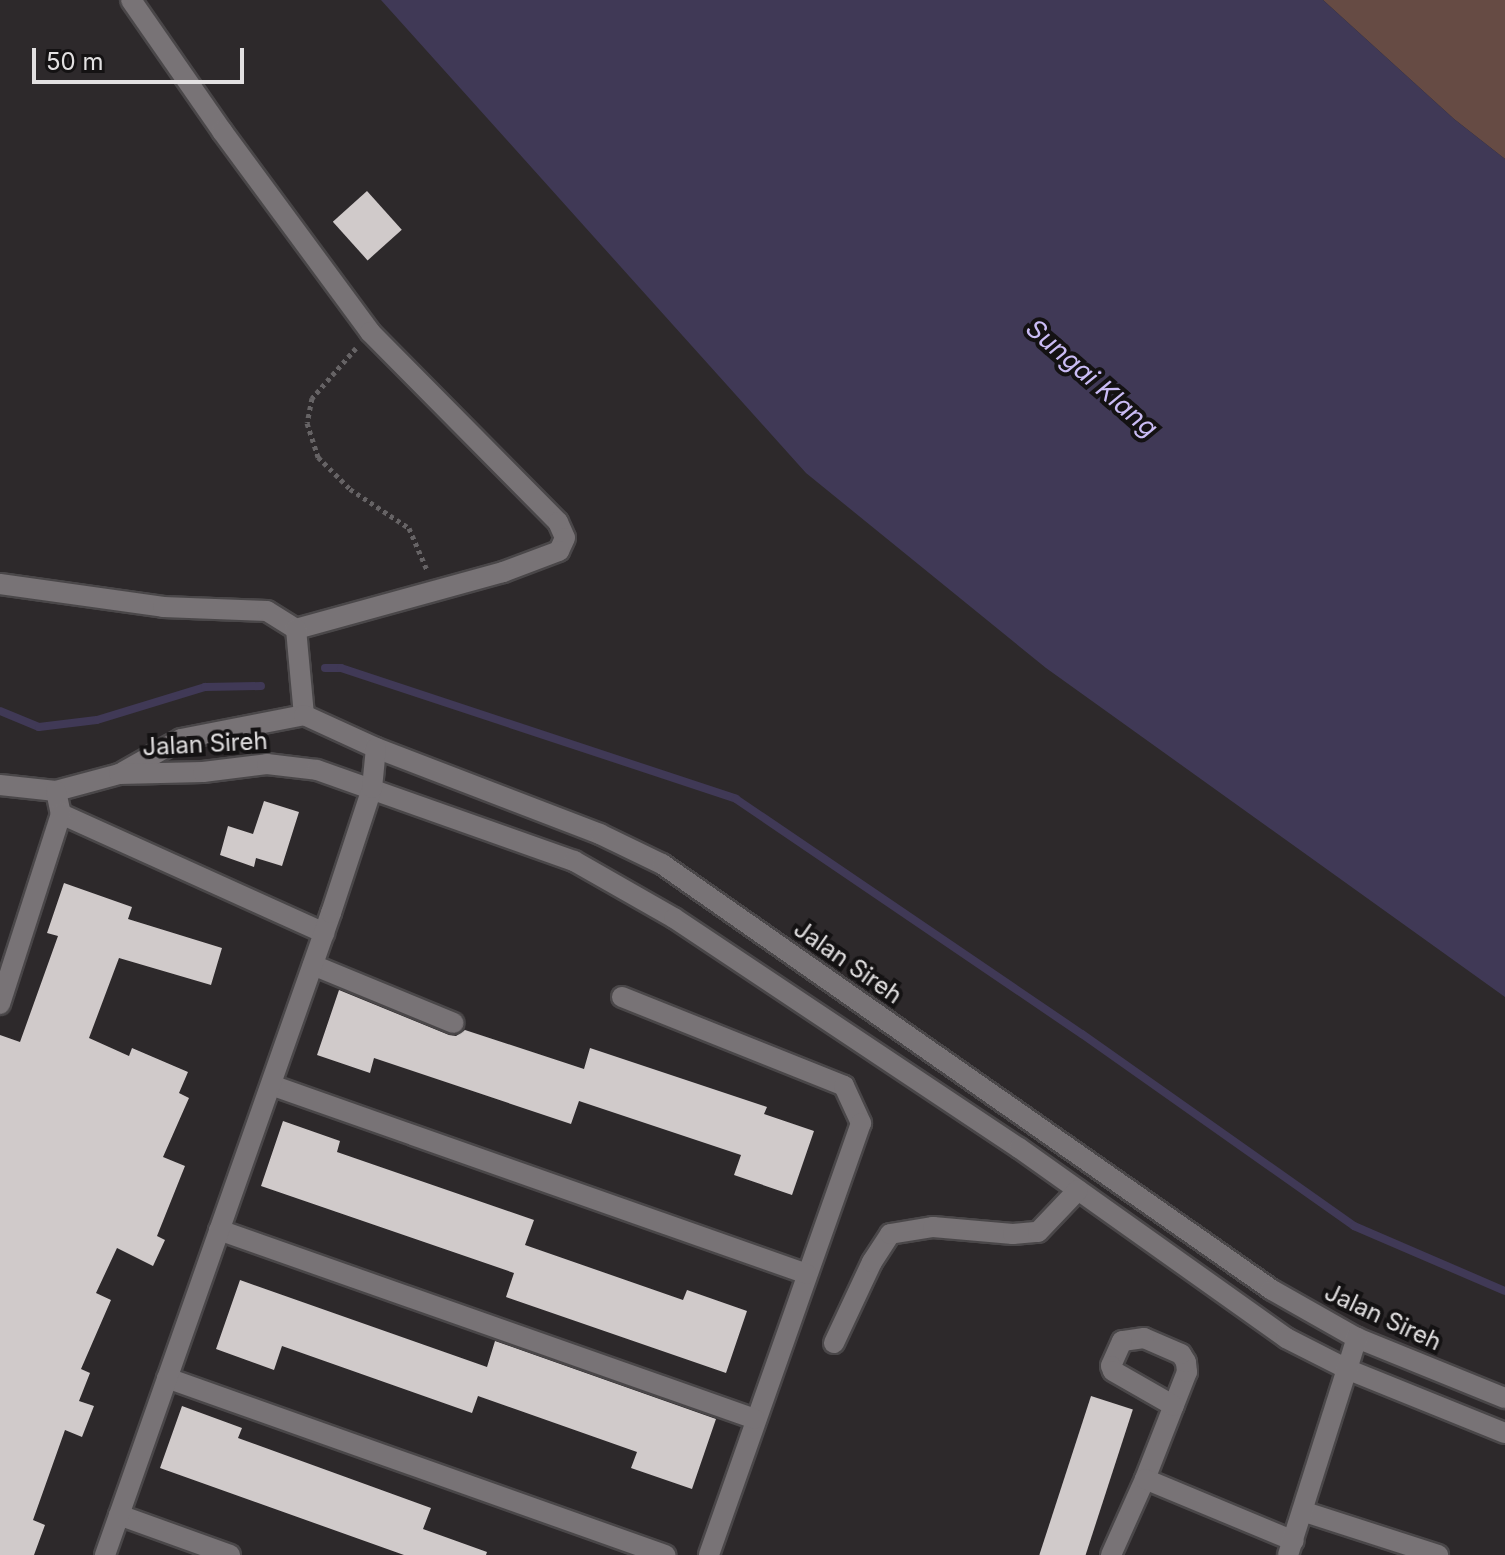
<!DOCTYPE html>
<html>
<head>
<meta charset="utf-8">
<style>
  body { margin:0 }
  #map { position:relative; width:1505px; height:1555px; overflow:hidden; background:#2d292b; font-family:Inter,sans-serif }
  div>[style] { position:absolute }
  .green>* { inset:0; background:#664b44 }
  .water>* { inset:0; background:#403956 }
  .stream>* { height:8px; margin:-4px; padding:0 4px; transform-origin:4px; border-radius:4px; background:#403956 }
  .building>* { inset:0; background:#d0caca; transform-origin:0 0 }
  .path>* { height:5px; margin-top:-2.5px; transform-origin:0; background:repeating-linear-gradient(90deg,#666365 0 4px,transparent 0 8px) }
  .roads { filter:drop-shadow(2px 0 #4a4749) drop-shadow(-2px 0 #4a4749) drop-shadow(0 2px #4a4749) drop-shadow(0 -2px #4a4749) }
  .minor>* { height:20px; margin:-10px; padding:0 10px; transform-origin:10px; border-radius:10px; background:#787376 }
  span { translate:-50% -50%; white-space:nowrap; text-align:center; line-height:1.15; -webkit-text-stroke:8px #141213; paint-order:stroke }
  .street-label { font-size:24px; color:#e2e0e1 }
  .water-label { font-size:26px; color:#cabcf5; font-style:italic }
  .scale { position:absolute; left:32px; top:48px; width:212px; height:36px; box-sizing:border-box; border:4px solid #e2e0e1; border-top:0; padding-left:10px; font-size:24px; line-height:28px; white-space:nowrap; color:#e2e0e1; -webkit-text-stroke:6px #141213; paint-order:stroke }
</style>
</head>
<body>
<div id="map">
  <div class="green">
    <i style="clip-path:polygon(1323px 0,1505px 0,1505px 159px,1454px 119px)"></i>
  </div>
  <div class="water">
    <i style="clip-path:polygon(381px 0,1323px 0,1454px 119px,1505px 159px,1505px 997px,1046px 668px,806px 473px)"></i>
  </div>
  <div class="stream">
    <i style="left:325px;top:668px;width:16px"></i>
    <i style="left:341px;top:668px;width:416px;rotate:18.3deg"></i>
    <i style="left:736px;top:799px;width:418px;rotate:34.2deg"></i>
    <i style="left:1082px;top:1034px;width:333px;rotate:35.2deg"></i>
    <i style="left:1354px;top:1226px;width:164px;rotate:23.3deg"></i>
    <i style="left:0;top:711px;width:42px;rotate:22.3deg"></i>
    <i style="left:39px;top:727px;width:58px;rotate:-6.9deg"></i>
    <i style="left:97px;top:720px;width:113px;rotate:-17deg"></i>
    <i style="left:205px;top:687px;width:56px;rotate:-1deg"></i>
  </div>
  <div class="building">
    <i style="left:367px;top:191px;width:52px;height:46px;rotate:48deg"></i>
    <i style="clip-path:polygon(264px 801px,299px 812px,282px 866px,256px 858px,254px 867px,220px 855px,228px 826px,253px 834px)"></i>
    <i style="clip-path:polygon(64px 883px,132px 907px,128px 919px,222px 948px,211px 985px,119px 958px,89px 1038px,129px 1056px,132px 1048px,188px 1072px,179px 1093px,189px 1098px,163px 1157px,185px 1166px,157px 1236px,165px 1240px,153px 1266px,117px 1248px,96px 1293px,111px 1300px,81px 1369px,90px 1373px,79px 1401px,94px 1406px,82px 1437px,65px 1430px,33px 1520px,45px 1525px,34px 1555px,0 1555px,0 1035px,20px 1042px,58px 936px,47px 933px)"></i>
    <i style="clip-path:polygon(339px 990px,449px 1035px,456px 1036px,465px 1030px,584px 1069px,590px 1048px,767px 1107px,764px 1114px,814px 1131px,792px 1195px,734px 1175px,741px 1155px,579px 1101px,571px 1124px,374px 1058px,370px 1073px,317px 1055px)"></i>
    <i style="clip-path:polygon(283px 1121px,340px 1141px,337px 1152px,534px 1220px,525px 1245px,683px 1300px,687px 1290px,747px 1311px,726px 1373px,506px 1297px,514px 1273px,261px 1186px)"></i>
    <i style="clip-path:polygon(240px 1280px,487px 1367px,495px 1341px,716px 1419px,692px 1489px,631px 1468px,637px 1452px,478px 1396px,472px 1413px,282px 1346px,274px 1370px,216px 1349px)"></i>
    <i style="left:1091px;top:1396px;width:44px;height:167px;rotate:18deg"></i>
    <i style="clip-path:polygon(182px 1406px,242px 1428px,238px 1438px,431px 1508px,423px 1529px,487px 1552px,486px 1555px,404px 1555px,160px 1468px)"></i>
  </div>
  <div class="path">
    <i style="left:356px;top:348px;width:67px;rotate:131.3deg"></i>
    <i style="left:312px;top:398px;width:25px;rotate:101deg"></i>
    <i style="left:307px;top:423px;width:36px;rotate:72deg"></i>
    <i style="left:318px;top:457px;width:45px;rotate:45deg"></i>
    <i style="left:350px;top:489px;width:71px;rotate:33.5deg"></i>
    <i style="left:409px;top:528px;width:46px;rotate:66.8deg"></i>
  </div>
  <div class="roads">
    <div class="minor">
      <i style="left:131px;top:0;width:160px;rotate:55.2deg"></i>
      <i style="left:222px;top:131px;width:250px;rotate:53.6deg"></i>
      <i style="left:370px;top:332px;width:267px;rotate:45.3deg"></i>
      <i style="left:558px;top:522px;width:17px;rotate:66deg"></i>
      <i style="left:565px;top:538px;width:14px;rotate:115deg"></i>
      <i style="left:559px;top:551px;width:60px;rotate:159.4deg"></i>
      <i style="left:503px;top:572px;width:215px;rotate:164.6deg"></i>
      <i style="left:0;top:584px;width:165px;rotate:8deg"></i>
      <i style="left:163px;top:607px;width:104px;rotate:2.2deg"></i>
      <i style="left:267px;top:611px;width:34px;rotate:32deg"></i>
      <i style="left:296px;top:629px;width:86px;rotate:84.7deg"></i>
      <i style="left:123px;top:772px;width:67px;rotate:-29.6deg"></i>
      <i style="left:181px;top:739px;width:125px;rotate:-11deg"></i>
      <i style="left:304px;top:715px;width:79px;rotate:24.6deg"></i>
      <i style="left:376px;top:748px;width:240px;rotate:21deg"></i>
      <i style="left:600px;top:834px;width:69px;rotate:25.8deg"></i>
      <i style="left:662px;top:864px;width:744px;rotate:34.93deg"></i>
      <i style="left:1272px;top:1290px;width:98px;rotate:29.5deg"></i>
      <i style="left:1357px;top:1338px;width:160px;rotate:22.1deg"></i>
      <i style="left:0;top:785px;width:56px;rotate:6.1deg"></i>
      <i style="left:56px;top:791px;width:65px;rotate:-15.1deg"></i>
      <i style="left:119px;top:774px;width:84px;rotate:-1.4deg"></i>
      <i style="left:203px;top:772px;width:64px;rotate:-7.1deg"></i>
      <i style="left:267px;top:764px;width:50px;rotate:6.8deg"></i>
      <i style="left:317px;top:770px;width:273px;rotate:19.5deg"></i>
      <i style="left:574px;top:861px;width:115px;rotate:29.7deg"></i>
      <i style="left:674px;top:918px;width:415px;rotate:33.7deg"></i>
      <i style="left:1019px;top:1148px;width:328px;rotate:35.4deg"></i>
      <i style="left:1286px;top:1338px;width:71px;rotate:26.9deg"></i>
      <i style="left:1349px;top:1370px;width:168px;rotate:22deg"></i>
      <i style="left:56px;top:791px;width:24px;rotate:78deg"></i>
      <i style="left:61px;top:814px;width:289px;rotate:24.3deg"></i>
      <i style="left:313px;top:965px;width:152px;rotate:22.4deg"></i>
      <i style="left:622px;top:997px;width:239px;rotate:21.8deg"></i>
      <i style="left:844px;top:1086px;width:41px;rotate:65.3deg"></i>
      <i style="left:861px;top:1123px;width:458px;rotate:109.4deg"></i>
      <i style="left:0;top:1004px;width:200px;rotate:-72.2deg"></i>
      <i style="left:271px;top:1085px;width:568px;rotate:19.42deg"></i>
      <i style="left:219px;top:1230px;width:568px;rotate:19.42deg"></i>
      <i style="left:834px;top:1343px;width:89px;rotate:-64.9deg"></i>
      <i style="left:872px;top:1262px;width:33px;rotate:-57deg"></i>
      <i style="left:890px;top:1234px;width:44px;rotate:-9.2deg"></i>
      <i style="left:933px;top:1227px;width:80px;rotate:5deg"></i>
      <i style="left:1013px;top:1234px;width:25px;rotate:-5deg"></i>
      <i style="left:1038px;top:1232px;width:58px;rotate:-46.4deg"></i>
      <i style="left:167px;top:1378px;width:529px;rotate:19.57deg"></i>
      <i style="left:1145px;top:1479px;width:115px;rotate:-68.6deg"></i>
      <i style="left:1187px;top:1372px;width:10px;rotate:-96deg"></i>
      <i style="left:1186px;top:1362px;width:9px;rotate:-122deg"></i>
      <i style="left:1181px;top:1354px;width:40px;rotate:-156.6deg"></i>
      <i style="left:1144px;top:1338px;width:22px;rotate:172deg"></i>
      <i style="left:1122px;top:1341px;width:27px;rotate:114deg"></i>
      <i style="left:1111px;top:1366px;width:5px;rotate:68deg"></i>
      <i style="left:1113px;top:1371px;width:70px;rotate:29.8deg"></i>
      <i style="left:1305px;top:1512px;width:140px;rotate:17.9deg"></i>
      <i style="left:119px;top:1515px;width:118px;rotate:19.8deg"></i>
      <i style="left:105px;top:1555px;width:681px;rotate:-70.61deg"></i>
      <i style="left:331px;top:913px;width:132px;rotate:-71.8deg"></i>
      <i style="left:372px;top:788px;width:40px;rotate:-84.3deg"></i>
      <i style="left:1111px;top:1555px;width:83px;rotate:-65.9deg"></i>
      <i style="left:1145px;top:1479px;width:161px;rotate:22.6deg"></i>
      <i style="left:1288px;top:1555px;width:228px;rotate:-72.4deg"></i>
    </div>
  </div>
  <div class="street-label">
    <span style="left:205px;top:744px;rotate:-3deg">Jalan Sireh</span>
    <span style="left:848px;top:962px;rotate:35deg">Jalan Sireh</span>
    <span style="left:1383px;top:1317px;rotate:25deg">Jalan Sireh</span>
  </div>
  <div class="water-label">
    <span style="left:1092px;top:378px;rotate:41deg">Sungai Klang</span>
  </div>
  <div class="scale">50 m</div>
</div>
</body>
</html>
